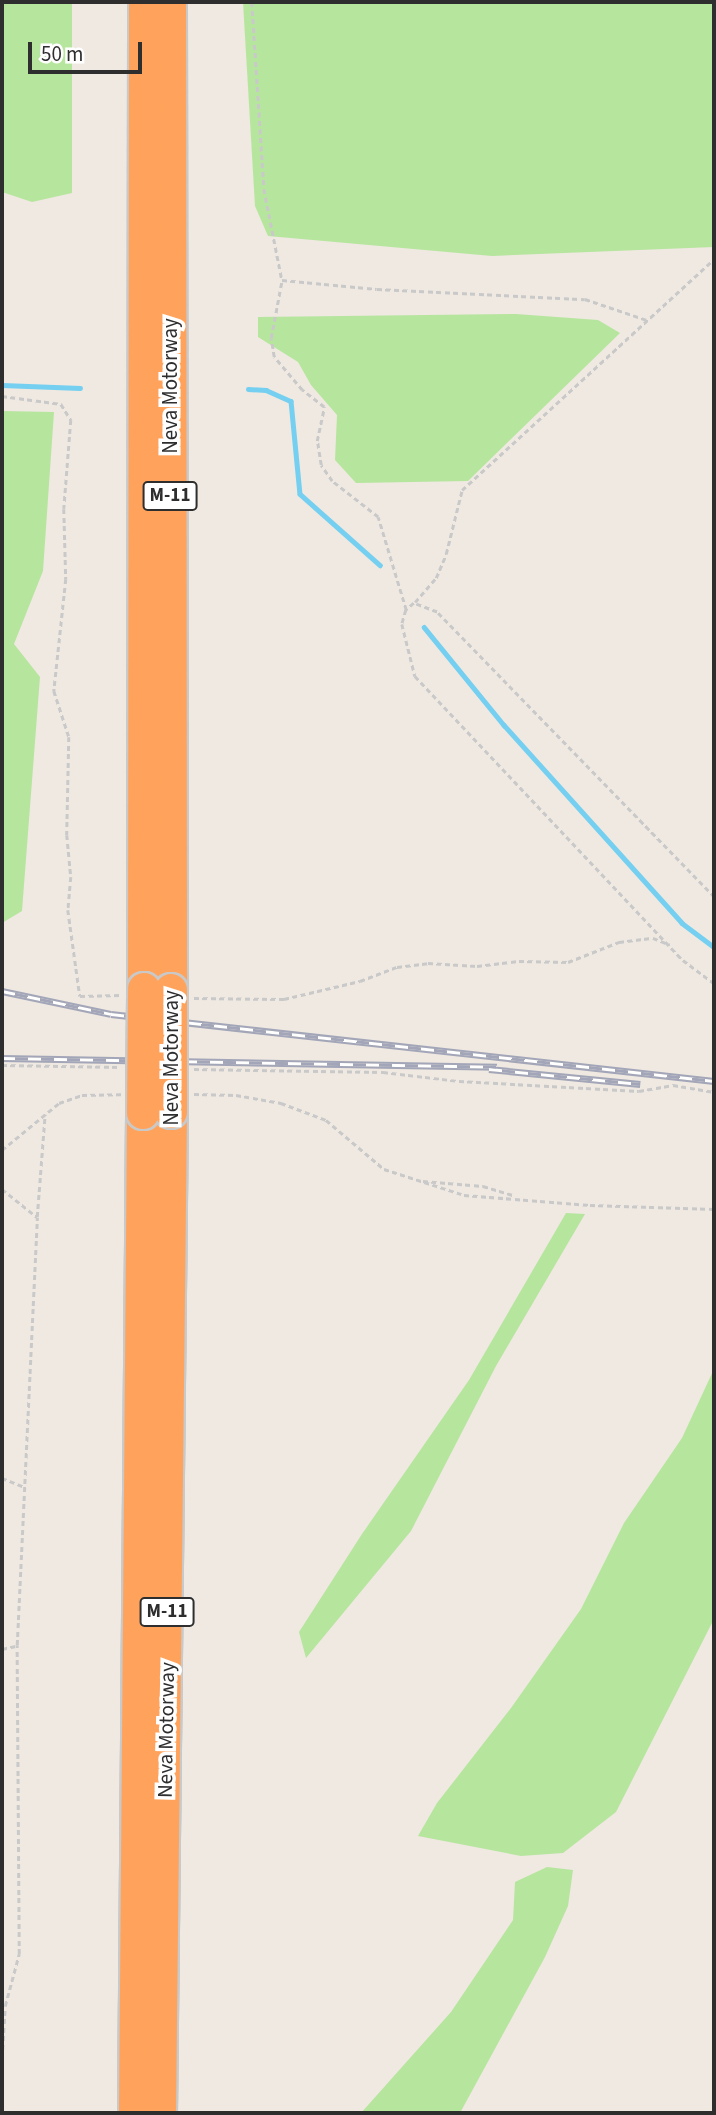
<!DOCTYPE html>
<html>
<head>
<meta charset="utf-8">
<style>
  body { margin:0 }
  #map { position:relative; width:716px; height:2115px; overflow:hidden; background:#efe9e1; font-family:"Source Sans 3",sans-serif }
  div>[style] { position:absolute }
  .green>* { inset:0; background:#b6e59e }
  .stream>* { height:4.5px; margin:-2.25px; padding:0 2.25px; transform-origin:2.25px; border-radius:2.25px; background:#75cff0 }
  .path>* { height:2.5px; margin-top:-1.25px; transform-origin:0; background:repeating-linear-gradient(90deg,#c9c9c9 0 5px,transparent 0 8.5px) }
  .roads { filter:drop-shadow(2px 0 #c9c9c9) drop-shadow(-2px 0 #c9c9c9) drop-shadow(0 2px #c9c9c9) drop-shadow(0 -2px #c9c9c9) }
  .highway>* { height:32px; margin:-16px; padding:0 16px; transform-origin:16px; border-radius:16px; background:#ffa35c }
  .rail>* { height:7px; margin-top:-3.5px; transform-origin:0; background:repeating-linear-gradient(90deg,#fff 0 13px,#a3a6b8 0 26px); box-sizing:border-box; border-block:2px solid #a3a6b8 }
  .bridges { filter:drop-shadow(2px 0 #c9c9c9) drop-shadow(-2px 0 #c9c9c9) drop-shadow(0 2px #c9c9c9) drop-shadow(0 -2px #c9c9c9) }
  .highway-bridge>* { height:32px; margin:-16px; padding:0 16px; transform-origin:16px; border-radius:16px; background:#ffa35c }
  span { translate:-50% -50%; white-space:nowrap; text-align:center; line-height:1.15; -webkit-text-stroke:7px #fff; paint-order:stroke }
  .shield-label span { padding:2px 5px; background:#fff; border:2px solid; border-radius:5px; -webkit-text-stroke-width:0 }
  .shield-label { font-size:19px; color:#2e2e2e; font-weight:700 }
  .street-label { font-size:21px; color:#2e2e2e }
  .frame { position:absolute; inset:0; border:4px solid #2e2e2e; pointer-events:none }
  .scale { position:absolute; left:28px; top:42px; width:114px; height:32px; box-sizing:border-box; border:4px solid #2e2e2e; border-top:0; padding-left:9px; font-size:21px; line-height:24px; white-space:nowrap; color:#2e2e2e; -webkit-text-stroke:5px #fff; paint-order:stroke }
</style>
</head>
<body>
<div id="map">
  <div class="green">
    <i style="clip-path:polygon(2px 2px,72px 2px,72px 193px,32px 202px,2px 192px)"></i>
    <i style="clip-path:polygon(243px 2px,714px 2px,714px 247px,492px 256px,268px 236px,255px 206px)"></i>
    <i style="clip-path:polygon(516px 314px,598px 320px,620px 333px,468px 481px,356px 483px,335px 460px,337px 415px,311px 385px,298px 362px,258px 337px,258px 317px)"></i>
    <i style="clip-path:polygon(2px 411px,54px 412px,43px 571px,14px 644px,40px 677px,22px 911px,2px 923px)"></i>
    <i style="clip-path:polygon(566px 1213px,585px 1214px,496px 1366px,411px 1531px,306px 1658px,299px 1632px,362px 1534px,469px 1380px)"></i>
    <i style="clip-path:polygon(714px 1369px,714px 1619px,616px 1812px,563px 1853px,521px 1856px,418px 1836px,437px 1803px,511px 1708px,581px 1609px,624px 1523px,682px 1438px)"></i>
    <i style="clip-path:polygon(547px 1867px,573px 1870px,568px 1906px,545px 1957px,460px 2113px,361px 2113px,451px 2012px,513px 1920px,515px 1882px)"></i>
  </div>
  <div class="stream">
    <i style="left:2px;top:385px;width:78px;rotate:2.2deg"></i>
    <i style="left:248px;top:389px;width:18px;rotate:3deg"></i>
    <i style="left:266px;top:390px;width:27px;rotate:24deg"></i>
    <i style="left:291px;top:401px;width:93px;rotate:84.5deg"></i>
    <i style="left:300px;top:494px;width:107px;rotate:41.6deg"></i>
    <i style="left:424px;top:627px;width:127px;rotate:50.8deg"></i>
    <i style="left:504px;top:725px;width:266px;rotate:48deg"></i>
    <i style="left:682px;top:923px;width:40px;rotate:37deg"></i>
  </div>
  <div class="path">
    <i style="left:252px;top:2px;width:187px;rotate:86.3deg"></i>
    <i style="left:264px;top:189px;width:93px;rotate:78.8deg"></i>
    <i style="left:2px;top:396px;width:60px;rotate:7.7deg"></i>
    <i style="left:61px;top:404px;width:19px;rotate:58deg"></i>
    <i style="left:71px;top:420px;width:89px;rotate:94.5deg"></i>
    <i style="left:64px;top:509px;width:70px;rotate:88.4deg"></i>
    <i style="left:66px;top:579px;width:113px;rotate:96.1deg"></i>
    <i style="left:54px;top:691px;width:48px;rotate:71.9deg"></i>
    <i style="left:69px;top:737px;width:98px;rotate:91.2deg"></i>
    <i style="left:67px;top:835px;width:42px;rotate:84.6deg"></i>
    <i style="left:71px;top:877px;width:33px;rotate:95deg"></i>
    <i style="left:68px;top:910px;width:87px;rotate:82.1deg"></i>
    <i style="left:80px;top:996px;width:41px;rotate:-1.4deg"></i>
    <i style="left:415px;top:602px;width:32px;rotate:-49deg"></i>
    <i style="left:436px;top:578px;width:26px;rotate:-67deg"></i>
    <i style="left:446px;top:554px;width:66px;rotate:-76deg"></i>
    <i style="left:462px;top:490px;width:342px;rotate:-42.5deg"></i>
    <i style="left:406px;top:610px;width:97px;rotate:-106.8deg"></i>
    <i style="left:378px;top:517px;width:58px;rotate:-142deg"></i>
    <i style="left:332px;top:481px;width:19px;rotate:-125deg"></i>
    <i style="left:321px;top:465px;width:24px;rotate:-99deg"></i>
    <i style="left:317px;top:441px;width:35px;rotate:-78deg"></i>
    <i style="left:324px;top:407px;width:28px;rotate:-142deg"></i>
    <i style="left:302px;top:390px;width:43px;rotate:-130.3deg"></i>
    <i style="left:274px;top:357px;width:19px;rotate:-99deg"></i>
    <i style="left:271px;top:338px;width:59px;rotate:-79.3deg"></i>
    <i style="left:282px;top:280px;width:95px;rotate:5.4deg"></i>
    <i style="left:377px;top:289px;width:208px;rotate:2.8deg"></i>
    <i style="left:585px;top:299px;width:65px;rotate:18.7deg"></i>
    <i style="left:714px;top:897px;width:397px;rotate:-134.2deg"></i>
    <i style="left:437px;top:612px;width:25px;rotate:-159deg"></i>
    <i style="left:414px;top:603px;width:11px;rotate:139deg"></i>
    <i style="left:406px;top:610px;width:15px;rotate:106deg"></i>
    <i style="left:402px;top:624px;width:54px;rotate:76deg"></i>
    <i style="left:415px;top:676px;width:390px;rotate:46.7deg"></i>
    <i style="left:683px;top:960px;width:39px;rotate:37deg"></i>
    <i style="left:194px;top:998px;width:90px;rotate:0.6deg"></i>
    <i style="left:284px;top:999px;width:78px;rotate:-13.3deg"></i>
    <i style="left:360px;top:981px;width:40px;rotate:-21deg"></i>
    <i style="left:397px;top:967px;width:31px;rotate:-7deg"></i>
    <i style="left:428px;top:963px;width:49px;rotate:3.5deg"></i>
    <i style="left:477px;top:966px;width:42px;rotate:-6.8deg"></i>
    <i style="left:519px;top:961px;width:49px;rotate:1.2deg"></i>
    <i style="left:568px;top:962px;width:55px;rotate:-21.4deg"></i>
    <i style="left:619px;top:942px;width:34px;rotate:-7deg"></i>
    <i style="left:653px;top:938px;width:18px;rotate:22deg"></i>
    <i style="left:2px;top:1065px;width:119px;rotate:1deg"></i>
    <i style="left:194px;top:1069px;width:189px;rotate:0.9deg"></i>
    <i style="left:383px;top:1072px;width:77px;rotate:6.8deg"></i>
    <i style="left:459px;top:1081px;width:180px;rotate:3.2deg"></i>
    <i style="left:639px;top:1091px;width:35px;rotate:-10deg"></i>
    <i style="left:673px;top:1085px;width:42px;rotate:9.7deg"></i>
    <i style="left:194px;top:1094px;width:42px;rotate:1.4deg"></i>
    <i style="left:236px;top:1095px;width:46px;rotate:10.1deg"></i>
    <i style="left:281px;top:1103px;width:48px;rotate:20.7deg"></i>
    <i style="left:326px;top:1120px;width:76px;rotate:40.2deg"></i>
    <i style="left:384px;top:1169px;width:84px;rotate:18deg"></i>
    <i style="left:464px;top:1195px;width:126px;rotate:4.5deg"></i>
    <i style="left:590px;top:1205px;width:124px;rotate:1.8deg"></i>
    <i style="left:2px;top:1150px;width:74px;rotate:-39.5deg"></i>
    <i style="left:59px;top:1103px;width:24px;rotate:-19deg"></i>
    <i style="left:82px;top:1095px;width:39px;rotate:-1deg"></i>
    <i style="left:423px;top:1181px;width:60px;rotate:4.8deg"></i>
    <i style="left:483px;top:1186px;width:31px;rotate:17deg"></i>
    <i style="left:2px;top:1189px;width:45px;rotate:38.7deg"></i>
    <i style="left:2px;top:1478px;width:24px;rotate:22deg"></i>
    <i style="left:2px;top:1649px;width:14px;rotate:-12deg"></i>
    <i style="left:2px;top:2058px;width:52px;rotate:-86.7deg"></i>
    <i style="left:5px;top:2006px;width:54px;rotate:-74.9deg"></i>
    <i style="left:19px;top:1954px;width:309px;rotate:-90.4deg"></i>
    <i style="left:17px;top:1645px;width:428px;rotate:-87.3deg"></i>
    <i style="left:37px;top:1217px;width:103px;rotate:-85.6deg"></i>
  </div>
  <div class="roads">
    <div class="highway">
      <i style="left:170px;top:2px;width:988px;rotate:89.94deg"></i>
      <i style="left:144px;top:989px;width:987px;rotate:-89.94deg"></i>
      <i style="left:135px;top:2113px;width:1000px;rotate:-89.54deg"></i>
      <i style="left:160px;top:2113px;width:1001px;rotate:-89.37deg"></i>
    </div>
  </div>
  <div class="rail">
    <i style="left:2px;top:991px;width:111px;rotate:11.9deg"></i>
    <i style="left:111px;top:1014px;width:607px;rotate:6.34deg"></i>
    <i style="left:2px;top:1058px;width:495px;rotate:1deg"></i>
    <i style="left:489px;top:1069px;width:152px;rotate:5.7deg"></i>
  </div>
  <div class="bridges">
    <div class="highway-bridge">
      <i style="left:171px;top:1112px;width:122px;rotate:-90deg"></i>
      <i style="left:143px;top:1113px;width:124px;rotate:-89.5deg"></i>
    </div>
  </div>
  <div class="shield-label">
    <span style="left:170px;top:496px">М-11</span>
    <span style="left:167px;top:1612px">М-11</span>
  </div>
  <div class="street-label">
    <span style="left:170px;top:386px;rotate:-90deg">Neva Motorway</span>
    <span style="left:171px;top:1058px;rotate:-90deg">Neva Motorway</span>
    <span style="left:166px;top:1730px;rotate:-89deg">Neva Motorway</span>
  </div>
  <div class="frame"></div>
  <div class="scale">50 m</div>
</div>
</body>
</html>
